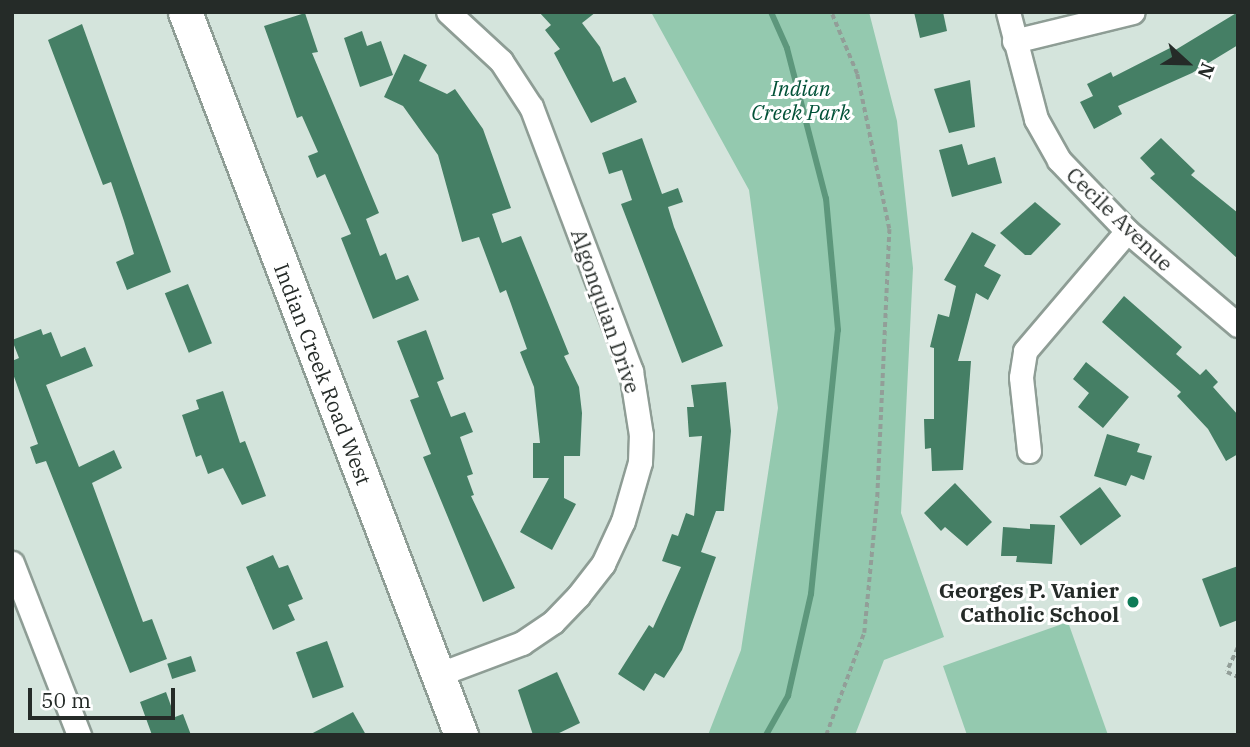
<!DOCTYPE html>
<html>
<head>
<meta charset="utf-8">
<style>
  body { margin:0 }
  #map { position:relative; width:1250px; height:747px; overflow:hidden; background:#d4e4dc; font-family:"IBM Plex Serif",serif }
  div>[style] { position:absolute }
  .green>* { inset:0; background:#94c9af }
  .stream>* { height:6px; margin:-3px; padding:0 3px; transform-origin:3px; border-radius:3px; background:#5d977c }
  .building>* { inset:0; background:#457f65; transform-origin:0 0 }
  .path>* { height:3.5px; margin-top:-1.75px; transform-origin:0; background:repeating-linear-gradient(90deg,#929e98 0 5px,transparent 0 8.5px) }
  .roads { filter:drop-shadow(2px 0 #8e9d95) drop-shadow(-2px 0 #8e9d95) drop-shadow(0 2px #8e9d95) drop-shadow(0 -2px #8e9d95) }
  .street>* { height:23px; margin:-11.5px; padding:0 11.5px; transform-origin:11.5px; border-radius:11.5px; background:#fff }
  .secondary>* { height:33px; margin:-16.5px; padding:0 16.5px; transform-origin:16.5px; border-radius:16.5px; background:#fff }
  .dots>* { width:19px; height:19px; translate:-50% -50%; box-sizing:border-box; border:4px solid #fff; border-radius:50% }
  span { translate:-50% -50%; white-space:nowrap; text-align:center; line-height:1.15; -webkit-text-stroke:6px #fff; paint-order:stroke }
  .park-label { font-size:21px; color:#025238; font-style:italic }
  .street-label { font-size:21px; color:#252b28 }
  .poi-label { font-size:21px; color:#252b28; font-weight:700 }
  .right { translate:-100% -50%; text-align:right }
  .frame { position:absolute; inset:0; border:14px solid #252b28; pointer-events:none }
  .north { position:absolute; left:1152px; top:28px; width:70px; height:70px; -webkit-text-stroke:5px #fff; paint-order:stroke; rotate:112deg; font-size:19px; font-weight:700; line-height:28px; text-align:center; color:#252b28 }
  .north::after { content:''; display:block; margin:auto; width:24px; height:32px; background:#252b28; clip-path:polygon(50% 0,100% 100%,50% 72%,0 100%) }
  .scale { position:absolute; left:28px; top:688px; width:147px; height:32px; box-sizing:border-box; border:4px solid #252b28; border-top:0; padding-left:9px; font-size:21px; line-height:24px; white-space:nowrap; color:#252b28; -webkit-text-stroke:5px #fff; paint-order:stroke }
</style>
</head>
<body>
<div id="map">
  <div class="green">
    <i style="clip-path:polygon(651px 12px,869px 12px,897px 121px,913px 268px,901px 513px,944px 637px,884px 660px,855px 735px,708px 735px,741px 650px,778px 408px,749px 190px)"></i>
    <i style="clip-path:polygon(1068px 622px,1108px 735px,967px 735px,943px 666px)"></i>
  </div>
  <div class="stream">
    <i style="left:766px;top:735px;width:45px;rotate:-60.6deg"></i>
    <i style="left:788px;top:696px;width:105px;rotate:-77.3deg"></i>
    <i style="left:811px;top:594px;width:265px;rotate:-84.2deg"></i>
    <i style="left:838px;top:330px;width:132px;rotate:-95.2deg"></i>
    <i style="left:826px;top:199px;width:156px;rotate:-104.5deg"></i>
    <i style="left:787px;top:48px;width:39px;rotate:-114deg"></i>
  </div>
  <div class="building">
    <i style="clip-path:polygon(539px 12px,596px 12px,582px 23px,600px 47px,613px 82px,625px 77px,637px 102px,591px 123px,554px 53px,560px 49px,545px 30px,551px 25px)"></i>
    <i style="clip-path:polygon(914px 12px,943px 12px,947px 31px,920px 38px)"></i>
    <i style="clip-path:polygon(1238px 12px,1238px 45px,1192px 73px,1118px 106px,1122px 114px,1094px 129px,1080px 102px,1093px 96px,1087px 84px,1111px 72px,1113px 77px,1170px 48px,1172px 52px)"></i>
    <i style="clip-path:polygon(305px 13px,318px 52px,312px 53px,379px 213px,366px 219px,380px 256px,386px 253px,396px 280px,408px 275px,419px 300px,373px 319px,341px 238px,351px 234px,325px 174px,317px 178px,308px 156px,318px 152px,302px 116px,297px 118px,264px 26px)"></i>
    <i style="clip-path:polygon(82px 24px,171px 272px,127px 290px,116px 262px,134px 254px,124px 221px,111px 182px,103px 185px,48px 40px)"></i>
    <i style="clip-path:polygon(362px 31px,367px 46px,381px 41px,393px 75px,360px 87px,344px 38px)"></i>
    <i style="clip-path:polygon(404px 54px,427px 65px,419px 81px,447px 94px,455px 89px,483px 129px,511px 208px,492px 214px,502px 243px,521px 236px,569px 354px,564px 356px,579px 387px,582px 413px,580px 456px,564px 456px,564px 498px,576px 504px,552px 550px,520px 532px,549px 478px,533px 478px,533px 443px,540px 443px,534px 387px,520px 352px,527px 349px,506px 290px,500px 293px,479px 237px,462px 242px,438px 155px,403px 106px,384px 97px)"></i>
    <i style="clip-path:polygon(970px 80px,975px 127px,949px 133px,934px 89px)"></i>
    <i style="clip-path:polygon(642px 138px,662px 194px,678px 188px,683px 202px,668px 207px,674px 227px,723px 346px,682px 363px,621px 204px,632px 200px,622px 170px,609px 174px,602px 153px)"></i>
    <i style="clip-path:polygon(1161px 138px,1195px 171px,1191px 175px,1238px 213px,1238px 259px,1150px 178px,1155px 174px,1140px 158px)"></i>
    <i style="clip-path:polygon(962px 144px,968px 165px,995px 157px,1002px 183px,952px 197px,939px 150px)"></i>
    <i style="clip-path:polygon(1035px 202px,1061px 224px,1031px 255px,1025px 255px,1000px 233px)"></i>
    <i style="clip-path:polygon(972px 232px,996px 245px,984px 266px,1001px 275px,988px 300px,976px 293px,958px 361px,971px 361px,963px 470px,932px 471px,931px 448px,925px 449px,924px 419px,934px 419px,934px 348px,930px 347px,938px 314px,949px 317px,956px 286px,944px 280px)"></i>
    <i style="left:188px;top:284px;width:64px;height:25px;rotate:68deg"></i>
    <i style="clip-path:polygon(1124px 296px,1182px 347px,1176px 354px,1200px 375px,1206px 369px,1218px 382px,1213px 387px,1238px 415px,1238px 454px,1226px 461px,1208px 429px,1177px 396px,1181px 392px,1102px 322px)"></i>
    <i style="clip-path:polygon(41px 329px,43px 335px,51px 332px,61px 357px,85px 347px,93px 366px,46px 385px,79px 467px,114px 450px,122px 468px,92px 483px,143px 622px,152px 619px,167px 659px,130px 673px,46px 461px,36px 464px,30px 447px,38px 444px,12px 371px,12px 361px,19px 358px,12px 340px)"></i>
    <i style="clip-path:polygon(426px 330px,444px 379px,437px 382px,451px 417px,465px 412px,473px 432px,460px 437px,473px 474px,467px 476px,474px 495px,471px 496px,515px 588px,483px 602px,423px 457px,431px 454px,410px 400px,419px 397px,397px 341px)"></i>
    <i style="clip-path:polygon(1086px 362px,1129px 397px,1103px 428px,1078px 407px,1089px 393px,1073px 379px)"></i>
    <i style="clip-path:polygon(726px 382px,731px 431px,724px 511px,716px 511px,701px 552px,716px 557px,682px 650px,664px 678px,655px 673px,644px 691px,618px 674px,649px 625px,653px 628px,681px 567px,662px 561px,672px 534px,678px 536px,686px 513px,694px 516px,702px 436px,689px 437px,687px 407px,694px 407px,691px 385px)"></i>
    <i style="clip-path:polygon(223px 391px,240px 443px,245px 441px,266px 496px,242px 505px,223px 468px,208px 474px,201px 455px,196px 457px,182px 415px,199px 409px,196px 400px)"></i>
    <i style="clip-path:polygon(1107px 434px,1140px 444px,1137px 452px,1152px 456px,1144px 480px,1131px 475px,1126px 486px,1094px 476px)"></i>
    <i style="clip-path:polygon(955px 483px,992px 522px,967px 546px,945px 527px,941px 531px,924px 513px)"></i>
    <i style="left:1100px;top:487px;width:36px;height:50px;rotate:54deg"></i>
    <i style="clip-path:polygon(1030px 524px,1055px 525px,1052px 564px,1016px 562px,1017px 556px,1001px 556px,1003px 527px,1030px 529px)"></i>
    <i style="clip-path:polygon(273px 555px,279px 568px,288px 565px,303px 599px,288px 605px,295px 620px,273px 630px,246px 567px)"></i>
    <i style="clip-path:polygon(1238px 566px,1238px 620px,1220px 627px,1202px 579px)"></i>
    <i style="left:327px;top:641px;width:49px;height:33px;rotate:70deg"></i>
    <i style="left:191px;top:656px;width:16px;height:25px;rotate:72deg"></i>
    <i style="clip-path:polygon(557px 672px,580px 723px,555px 735px,533px 735px,518px 690px)"></i>
    <i style="clip-path:polygon(166px 692px,175px 717px,183px 714px,191px 735px,152px 735px,140px 702px)"></i>
    <i style="clip-path:polygon(353px 712px,366px 735px,309px 735px)"></i>
  </div>
  <div class="path">
    <i style="left:1238px;top:648px;width:26px;rotate:115deg"></i>
    <i style="left:1227px;top:672px;width:12px;rotate:24deg"></i>
    <i style="left:826px;top:735px;width:109px;rotate:-69.6deg"></i>
    <i style="left:864px;top:633px;width:137px;rotate:-84.5deg"></i>
    <i style="left:877px;top:497px;width:268px;rotate:-87.4deg"></i>
    <i style="left:889px;top:229px;width:158px;rotate:-101.7deg"></i>
    <i style="left:857px;top:74px;width:67px;rotate:-112.8deg"></i>
  </div>
  <div class="roads">
    <div class="street">
      <i style="left:1008px;top:12px;width:111px;rotate:75.3deg"></i>
      <i style="left:1036px;top:119px;width:47px;rotate:60.7deg"></i>
      <i style="left:1059px;top:160px;width:98px;rotate:46.2deg"></i>
      <i style="left:1127px;top:231px;width:145px;rotate:40.3deg"></i>
      <i style="left:1014px;top:41px;width:122px;rotate:-13.7deg"></i>
      <i style="left:1029px;top:451px;width:74px;rotate:-96.2deg"></i>
      <i style="left:1021px;top:377px;width:26px;rotate:-81deg"></i>
      <i style="left:1025px;top:351px;width:157px;rotate:-49.6deg"></i>
      <i style="left:12px;top:563px;width:185px;rotate:68.7deg"></i>
      <i style="left:437px;top:675px;width:91px;rotate:-20.6deg"></i>
      <i style="left:522px;top:643px;width:37px;rotate:-34deg"></i>
      <i style="left:553px;top:622px;width:36px;rotate:-46deg"></i>
      <i style="left:578px;top:596px;width:41px;rotate:-52deg"></i>
      <i style="left:603px;top:564px;width:47px;rotate:-65.1deg"></i>
      <i style="left:623px;top:521px;width:61px;rotate:-73.9deg"></i>
      <i style="left:640px;top:462px;width:27px;rotate:-88deg"></i>
      <i style="left:641px;top:435px;width:65px;rotate:-98.9deg"></i>
      <i style="left:631px;top:371px;width:282px;rotate:-110.7deg"></i>
      <i style="left:531px;top:107px;width:55px;rotate:-123.1deg"></i>
      <i style="left:501px;top:61px;width:72px;rotate:-137.2deg"></i>
    </div>
    <div class="secondary">
      <i style="left:185px;top:12px;width:774px;rotate:69.11deg"></i>
    </div>
  </div>
  <div class="dots">
    <i style="left:1133px;top:602px;background:#0e7b57"></i>
  </div>
  <div class="park-label">
    <span style="left:801px;top:100px">Indian<br>Creek Park</span>
  </div>
  <div class="street-label">
    <span style="left:1120px;top:219px;rotate:44deg">Cecile Avenue</span>
    <span style="left:606px;top:311px;rotate:71deg">Algonquian Drive</span>
    <span style="left:323px;top:374px;rotate:69deg">Indian Creek Road West</span>
  </div>
  <div class="poi-label">
    <span class="right" style="left:1119px;top:602px">Georges P. Vanier<br>Catholic School</span>
  </div>
  <div class="frame"></div>
  <div class="north">N</div>
  <div class="scale">50 m</div>
</div>
</body>
</html>
